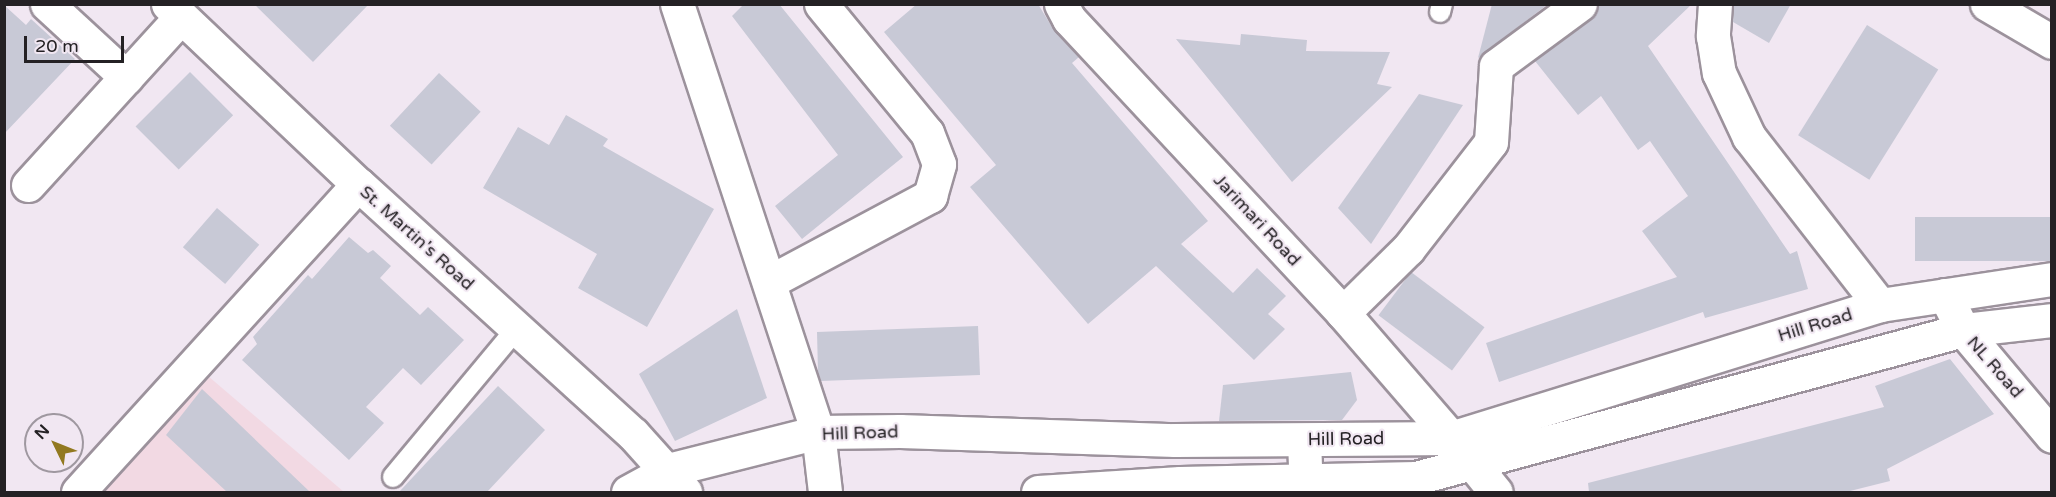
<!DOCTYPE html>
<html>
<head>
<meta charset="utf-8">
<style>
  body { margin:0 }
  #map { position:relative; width:2056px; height:497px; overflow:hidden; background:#f1e7f2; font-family:"Varela Round",sans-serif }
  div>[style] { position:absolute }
  .education>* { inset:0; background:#f2d9e3 }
  .building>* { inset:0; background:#c8c9d6; transform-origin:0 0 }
  .roads { filter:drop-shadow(2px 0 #9c929c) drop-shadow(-2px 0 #9c929c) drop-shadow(0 2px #9c929c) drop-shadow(0 -2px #9c929c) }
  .lane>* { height:20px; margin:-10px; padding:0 10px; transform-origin:10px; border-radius:10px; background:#fff }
  .street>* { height:33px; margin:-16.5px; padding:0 16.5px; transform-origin:16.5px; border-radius:16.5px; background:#fff }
  .secondary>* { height:33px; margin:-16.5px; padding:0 16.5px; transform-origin:16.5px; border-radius:16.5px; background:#fff }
  .primary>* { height:33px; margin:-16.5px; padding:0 16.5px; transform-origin:16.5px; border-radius:16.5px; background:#fff }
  span { translate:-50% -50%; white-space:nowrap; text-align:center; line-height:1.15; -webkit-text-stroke:4.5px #f1e7f2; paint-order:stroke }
  .street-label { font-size:18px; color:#242124 }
  .frame { position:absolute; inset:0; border:6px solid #242124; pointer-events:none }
  .north { position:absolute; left:24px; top:413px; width:60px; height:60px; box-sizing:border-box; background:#f1e7f2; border:2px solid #9f98a0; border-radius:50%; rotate:313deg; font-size:16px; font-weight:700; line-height:24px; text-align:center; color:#242124 }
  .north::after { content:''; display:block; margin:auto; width:21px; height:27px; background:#927920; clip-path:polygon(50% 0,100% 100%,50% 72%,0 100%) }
  .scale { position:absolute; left:24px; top:36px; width:100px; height:27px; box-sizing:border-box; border:3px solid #242124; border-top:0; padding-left:8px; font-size:18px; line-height:21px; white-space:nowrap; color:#242124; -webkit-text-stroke:4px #f1e7f2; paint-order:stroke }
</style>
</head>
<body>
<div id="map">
  <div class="education">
    <i style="clip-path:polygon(201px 370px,344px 492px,97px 492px)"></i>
  </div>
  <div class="building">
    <i style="clip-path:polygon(254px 4px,369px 4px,313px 62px)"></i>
    <i style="clip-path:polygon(744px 4px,779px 4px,903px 157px,802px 239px,775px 206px,838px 155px,732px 16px)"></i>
    <i style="clip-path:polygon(917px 4px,1038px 4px,1055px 32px,1079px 57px,1072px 63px,1208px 221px,1181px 244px,1233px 293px,1257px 268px,1286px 296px,1268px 314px,1285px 329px,1254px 360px,1156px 266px,1088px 324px,970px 187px,996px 165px,884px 32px)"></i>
    <i style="clip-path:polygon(1492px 4px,1548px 4px,1478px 58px)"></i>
    <i style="clip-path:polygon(1598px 4px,1692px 4px,1648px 46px,1790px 254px,1797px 251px,1808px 289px,1705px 318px,1703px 312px,1499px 382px,1486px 343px,1677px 277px,1642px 231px,1688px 196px,1650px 141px,1638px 150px,1601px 96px,1578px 115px,1535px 61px,1591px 19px)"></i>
    <i style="clip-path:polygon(1734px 4px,1791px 4px,1769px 43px,1733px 22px)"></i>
    <i style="clip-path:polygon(4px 5px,26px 25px,31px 19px,75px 59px,4px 134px)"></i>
    <i style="left:1867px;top:25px;width:84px;height:130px;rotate:32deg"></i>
    <i style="clip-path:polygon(1241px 34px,1307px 40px,1306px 51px,1390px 52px,1377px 84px,1392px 87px,1292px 182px,1176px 39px,1240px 45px)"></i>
    <i style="left:190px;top:72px;width:61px;height:77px;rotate:45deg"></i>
    <i style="left:439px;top:73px;width:57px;height:72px;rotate:43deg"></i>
    <i style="clip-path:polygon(1419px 94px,1463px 105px,1371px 244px,1338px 208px)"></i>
    <i style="clip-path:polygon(566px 115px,608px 139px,603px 146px,714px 209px,647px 327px,578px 288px,597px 254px,483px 188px,518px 127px,549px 145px)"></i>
    <i style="left:217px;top:208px;width:56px;height:52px;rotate:41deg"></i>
    <i style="left:2052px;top:217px;width:44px;height:137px;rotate:90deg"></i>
    <i style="clip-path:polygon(349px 237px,368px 253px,373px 250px,391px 266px,380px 278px,420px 315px,428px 307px,464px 340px,421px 385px,403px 368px,366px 407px,384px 423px,349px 460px,242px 360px,257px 344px,253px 337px,308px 275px,312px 279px)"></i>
    <i style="left:1411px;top:272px;width:92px;height:54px;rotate:37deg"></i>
    <i style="clip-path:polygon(737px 309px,767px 398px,675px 441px,639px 374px)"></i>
    <i style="clip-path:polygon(978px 326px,980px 375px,821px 381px,818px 372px,817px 332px)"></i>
    <i style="clip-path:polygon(1950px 359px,1994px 414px,1887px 469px,1890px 481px,1846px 492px,1589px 492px,1588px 483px,1884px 407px,1875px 386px)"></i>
    <i style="clip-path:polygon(1351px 372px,1357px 400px,1342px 420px,1219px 421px,1223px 385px)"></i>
    <i style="clip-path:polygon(498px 386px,545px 430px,487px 492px,399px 492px)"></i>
    <i style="clip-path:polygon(202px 389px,218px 404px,310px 492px,227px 492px,166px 435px)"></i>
  </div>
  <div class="roads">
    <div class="lane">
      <i style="left:1440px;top:12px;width:8px;rotate:-76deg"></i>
      <i style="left:393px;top:477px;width:194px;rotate:-50.2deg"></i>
    </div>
    <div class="street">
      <i style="left:47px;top:4px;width:108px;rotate:42.7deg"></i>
      <i style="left:168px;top:4px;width:262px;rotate:43.5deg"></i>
      <i style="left:358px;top:184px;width:372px;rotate:42.3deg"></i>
      <i style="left:633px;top:434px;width:78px;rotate:48.1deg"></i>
      <i style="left:677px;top:4px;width:451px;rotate:71.8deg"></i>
      <i style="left:818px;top:432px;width:60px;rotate:83.3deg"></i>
      <i style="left:1715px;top:4px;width:32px;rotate:94deg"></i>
      <i style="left:1713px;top:36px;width:37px;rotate:81deg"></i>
      <i style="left:1719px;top:73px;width:71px;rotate:64.9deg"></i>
      <i style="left:1749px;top:137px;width:213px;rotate:52.1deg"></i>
      <i style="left:28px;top:185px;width:227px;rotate:-47.7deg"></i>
      <i style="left:769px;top:282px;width:183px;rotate:-28.1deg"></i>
      <i style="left:930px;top:196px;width:33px;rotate:-74deg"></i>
      <i style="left:939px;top:164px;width:33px;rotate:-111deg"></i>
      <i style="left:927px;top:133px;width:167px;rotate:-129.4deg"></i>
      <i style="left:1945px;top:295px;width:39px;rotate:63deg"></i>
      <i style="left:1963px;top:330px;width:138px;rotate:50deg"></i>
      <i style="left:1343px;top:313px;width:91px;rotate:-44.6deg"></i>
      <i style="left:1408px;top:249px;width:135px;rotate:-52.2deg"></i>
      <i style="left:1491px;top:142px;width:76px;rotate:-86.2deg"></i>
      <i style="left:1496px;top:66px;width:104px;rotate:-36.4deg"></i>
      <i style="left:1304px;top:440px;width:52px;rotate:87.8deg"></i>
      <i style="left:1473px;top:464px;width:36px;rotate:51deg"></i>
      <i style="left:78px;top:492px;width:416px;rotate:-47.7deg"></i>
    </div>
    <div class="secondary">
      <i style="left:1061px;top:4px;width:17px;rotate:62deg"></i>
      <i style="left:1069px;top:19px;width:402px;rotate:47deg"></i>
      <i style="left:1343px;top:313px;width:180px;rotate:49.1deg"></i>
      <i style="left:628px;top:492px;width:46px;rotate:-28.8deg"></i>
      <i style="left:668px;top:470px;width:155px;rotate:-14.2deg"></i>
      <i style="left:818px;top:432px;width:82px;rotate:-0.7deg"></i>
      <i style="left:900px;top:431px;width:275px;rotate:1.9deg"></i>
      <i style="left:1175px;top:440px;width:276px;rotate:-0.4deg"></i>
      <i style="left:1451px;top:438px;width:449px;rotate:-17.2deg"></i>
      <i style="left:1880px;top:305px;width:174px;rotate:-8.6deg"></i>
      <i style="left:1038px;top:492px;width:142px;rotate:-3.6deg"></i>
      <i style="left:1180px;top:483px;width:236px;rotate:-1.2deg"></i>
      <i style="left:1416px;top:478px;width:567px;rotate:-15.14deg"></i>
      <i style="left:1963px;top:330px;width:90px;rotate:-6.4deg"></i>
    </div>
    <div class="primary">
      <i style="left:1987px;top:4px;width:75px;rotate:30.3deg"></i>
    </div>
  </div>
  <div class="street-label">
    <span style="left:1257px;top:220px;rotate:47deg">Jarimari Road</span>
    <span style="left:417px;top:238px;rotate:42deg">St. Martin's Road</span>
    <span style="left:1815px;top:325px;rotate:-17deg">Hill Road</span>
    <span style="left:1995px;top:367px;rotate:49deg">NL Road</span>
    <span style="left:860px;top:433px;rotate:-2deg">Hill Road</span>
    <span style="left:1346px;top:439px;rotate:-1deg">Hill Road</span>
  </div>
  <div class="frame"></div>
  <div class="north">N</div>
  <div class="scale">20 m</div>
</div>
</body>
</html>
